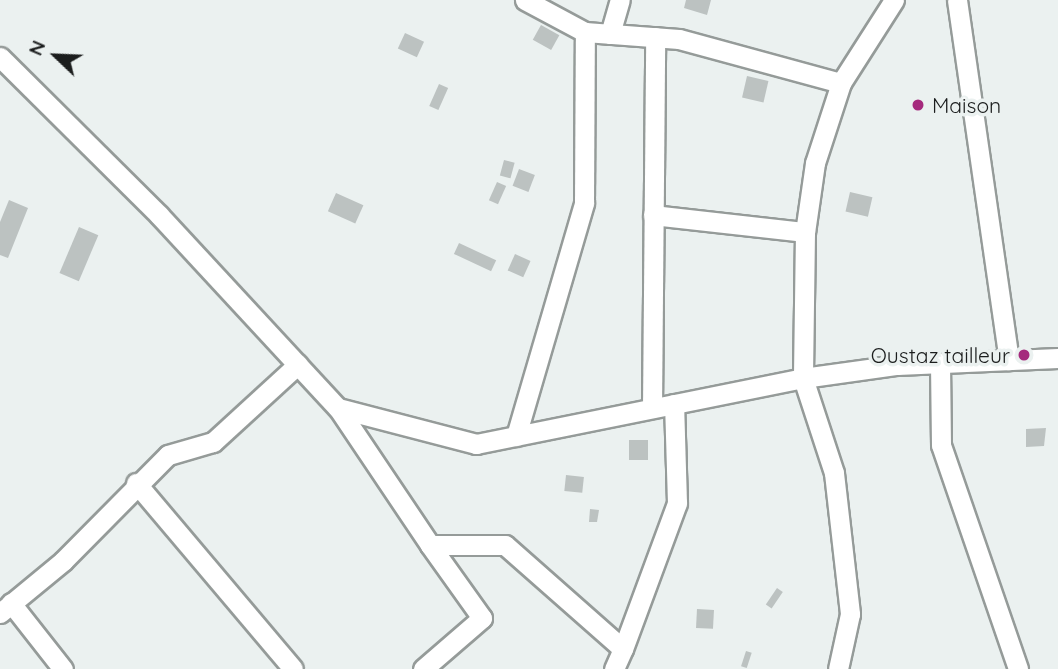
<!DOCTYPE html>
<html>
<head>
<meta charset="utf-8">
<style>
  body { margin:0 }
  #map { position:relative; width:1058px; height:669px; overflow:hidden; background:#ebf1f0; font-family:Quicksand,sans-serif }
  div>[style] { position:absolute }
  .building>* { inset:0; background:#bcc2c1; transform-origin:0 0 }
  .roads { filter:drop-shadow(2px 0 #959b99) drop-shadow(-2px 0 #959b99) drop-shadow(0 2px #959b99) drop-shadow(0 -2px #959b99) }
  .street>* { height:19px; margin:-9.5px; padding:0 9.5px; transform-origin:9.5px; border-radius:9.5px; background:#fff }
  .dots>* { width:19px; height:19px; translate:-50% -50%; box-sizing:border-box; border:4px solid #ebf1f0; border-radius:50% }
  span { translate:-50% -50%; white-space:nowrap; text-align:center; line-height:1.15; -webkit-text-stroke:7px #ebf1f0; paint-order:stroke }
  .poi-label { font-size:21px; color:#1b1d1d }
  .left { translate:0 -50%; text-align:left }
  .right { translate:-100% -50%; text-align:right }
  .north { position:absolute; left:21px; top:21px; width:70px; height:70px; -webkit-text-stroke:5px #ebf1f0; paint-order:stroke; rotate:293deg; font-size:19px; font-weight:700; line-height:28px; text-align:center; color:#1b1d1d }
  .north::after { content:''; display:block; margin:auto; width:24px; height:32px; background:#1b1d1d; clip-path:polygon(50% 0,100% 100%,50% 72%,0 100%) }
</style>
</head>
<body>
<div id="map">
  <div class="building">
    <i style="clip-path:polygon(686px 0,711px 0,707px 15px,684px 8px)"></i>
    <i style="left:541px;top:25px;width:21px;height:17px;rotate:29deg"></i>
    <i style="left:405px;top:33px;width:21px;height:17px;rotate:25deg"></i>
    <i style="left:747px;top:76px;width:22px;height:22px;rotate:13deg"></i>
    <i style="left:439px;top:84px;width:10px;height:24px;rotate:24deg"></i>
    <i style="left:504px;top:160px;width:11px;height:16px;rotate:15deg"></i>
    <i style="left:519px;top:169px;width:17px;height:18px;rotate:21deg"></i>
    <i style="left:497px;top:182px;width:10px;height:20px;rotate:24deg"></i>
    <i style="left:850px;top:192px;width:23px;height:20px;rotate:13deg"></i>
    <i style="left:336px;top:193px;width:30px;height:20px;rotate:24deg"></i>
    <i style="clip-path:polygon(9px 200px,28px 208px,8px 258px,0 255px,0 222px)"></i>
    <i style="left:79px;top:227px;width:21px;height:50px;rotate:23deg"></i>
    <i style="left:459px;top:243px;width:41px;height:12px;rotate:25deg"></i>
    <i style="left:515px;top:254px;width:17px;height:18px;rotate:24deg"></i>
    <i style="clip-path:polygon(1046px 428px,1044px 446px,1026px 447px,1026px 429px)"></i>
    <i style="left:629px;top:440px;width:19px;height:20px"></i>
    <i style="left:566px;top:475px;width:18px;height:16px;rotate:6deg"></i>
    <i style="clip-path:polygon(590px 509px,599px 510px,597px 522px,589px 522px)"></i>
    <i style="left:777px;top:588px;width:7px;height:20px;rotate:34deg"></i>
    <i style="left:697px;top:609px;width:17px;height:19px;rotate:3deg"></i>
    <i style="left:746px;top:651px;width:6px;height:16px;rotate:18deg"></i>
  </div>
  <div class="roads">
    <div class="street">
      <i style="left:525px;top:0;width:68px;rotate:28.1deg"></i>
      <i style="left:585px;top:32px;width:94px;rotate:4.3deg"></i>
      <i style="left:679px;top:39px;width:168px;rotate:15.2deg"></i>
      <i style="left:894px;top:0;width:98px;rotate:122.6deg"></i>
      <i style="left:841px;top:83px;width:84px;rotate:108deg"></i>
      <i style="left:815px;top:163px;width:70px;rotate:98.2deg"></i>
      <i style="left:805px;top:232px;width:146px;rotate:90.8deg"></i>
      <i style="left:803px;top:378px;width:95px;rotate:-7.9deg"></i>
      <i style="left:897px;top:365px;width:161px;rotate:-2.5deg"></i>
      <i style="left:957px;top:0;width:364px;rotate:81.8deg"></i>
      <i style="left:610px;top:34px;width:35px;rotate:-74deg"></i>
      <i style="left:0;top:57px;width:224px;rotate:44.8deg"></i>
      <i style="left:159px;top:215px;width:263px;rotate:47.2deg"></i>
      <i style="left:338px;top:408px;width:143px;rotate:14.6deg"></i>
      <i style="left:476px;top:444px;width:334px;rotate:-11.4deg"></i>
      <i style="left:803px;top:378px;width:100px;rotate:71.9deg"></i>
      <i style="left:834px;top:473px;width:142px;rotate:83.5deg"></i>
      <i style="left:850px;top:614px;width:56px;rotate:102.3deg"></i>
      <i style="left:653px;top:215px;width:153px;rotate:6.4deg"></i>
      <i style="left:940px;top:363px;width:82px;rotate:89.3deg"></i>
      <i style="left:941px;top:445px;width:237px;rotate:71deg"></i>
      <i style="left:338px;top:408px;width:165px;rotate:56.1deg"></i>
      <i style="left:430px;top:545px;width:75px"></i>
      <i style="left:505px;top:545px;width:157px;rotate:41.4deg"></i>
      <i style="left:623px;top:649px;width:156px;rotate:-69.7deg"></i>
      <i style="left:677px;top:503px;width:99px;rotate:-91.7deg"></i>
      <i style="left:652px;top:408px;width:371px;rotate:-89.5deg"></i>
      <i style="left:516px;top:436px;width:243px;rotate:-73.7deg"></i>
      <i style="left:584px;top:203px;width:171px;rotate:-89.7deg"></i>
      <i style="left:136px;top:483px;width:243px;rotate:49.8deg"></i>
      <i style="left:11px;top:603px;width:84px;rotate:51.8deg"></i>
      <i style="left:0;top:613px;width:82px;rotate:-39.5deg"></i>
      <i style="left:63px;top:561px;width:149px;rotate:-45.3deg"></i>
      <i style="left:168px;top:455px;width:47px;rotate:-16.1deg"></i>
      <i style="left:213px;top:442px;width:115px;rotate:-42.5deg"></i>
      <i style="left:423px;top:669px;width:78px;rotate:-40.8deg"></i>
      <i style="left:482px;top:618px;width:90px;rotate:-125.5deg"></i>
      <i style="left:614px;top:669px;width:22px;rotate:-66deg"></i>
    </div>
  </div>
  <div class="dots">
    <i style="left:918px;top:105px;background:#a52a7d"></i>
    <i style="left:1024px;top:355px;background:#a52a7d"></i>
  </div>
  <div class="poi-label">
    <span class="left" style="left:932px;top:105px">Maison</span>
    <span class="right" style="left:1010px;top:355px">Oustaz tailleur</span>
  </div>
  <div class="north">N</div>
</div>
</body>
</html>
